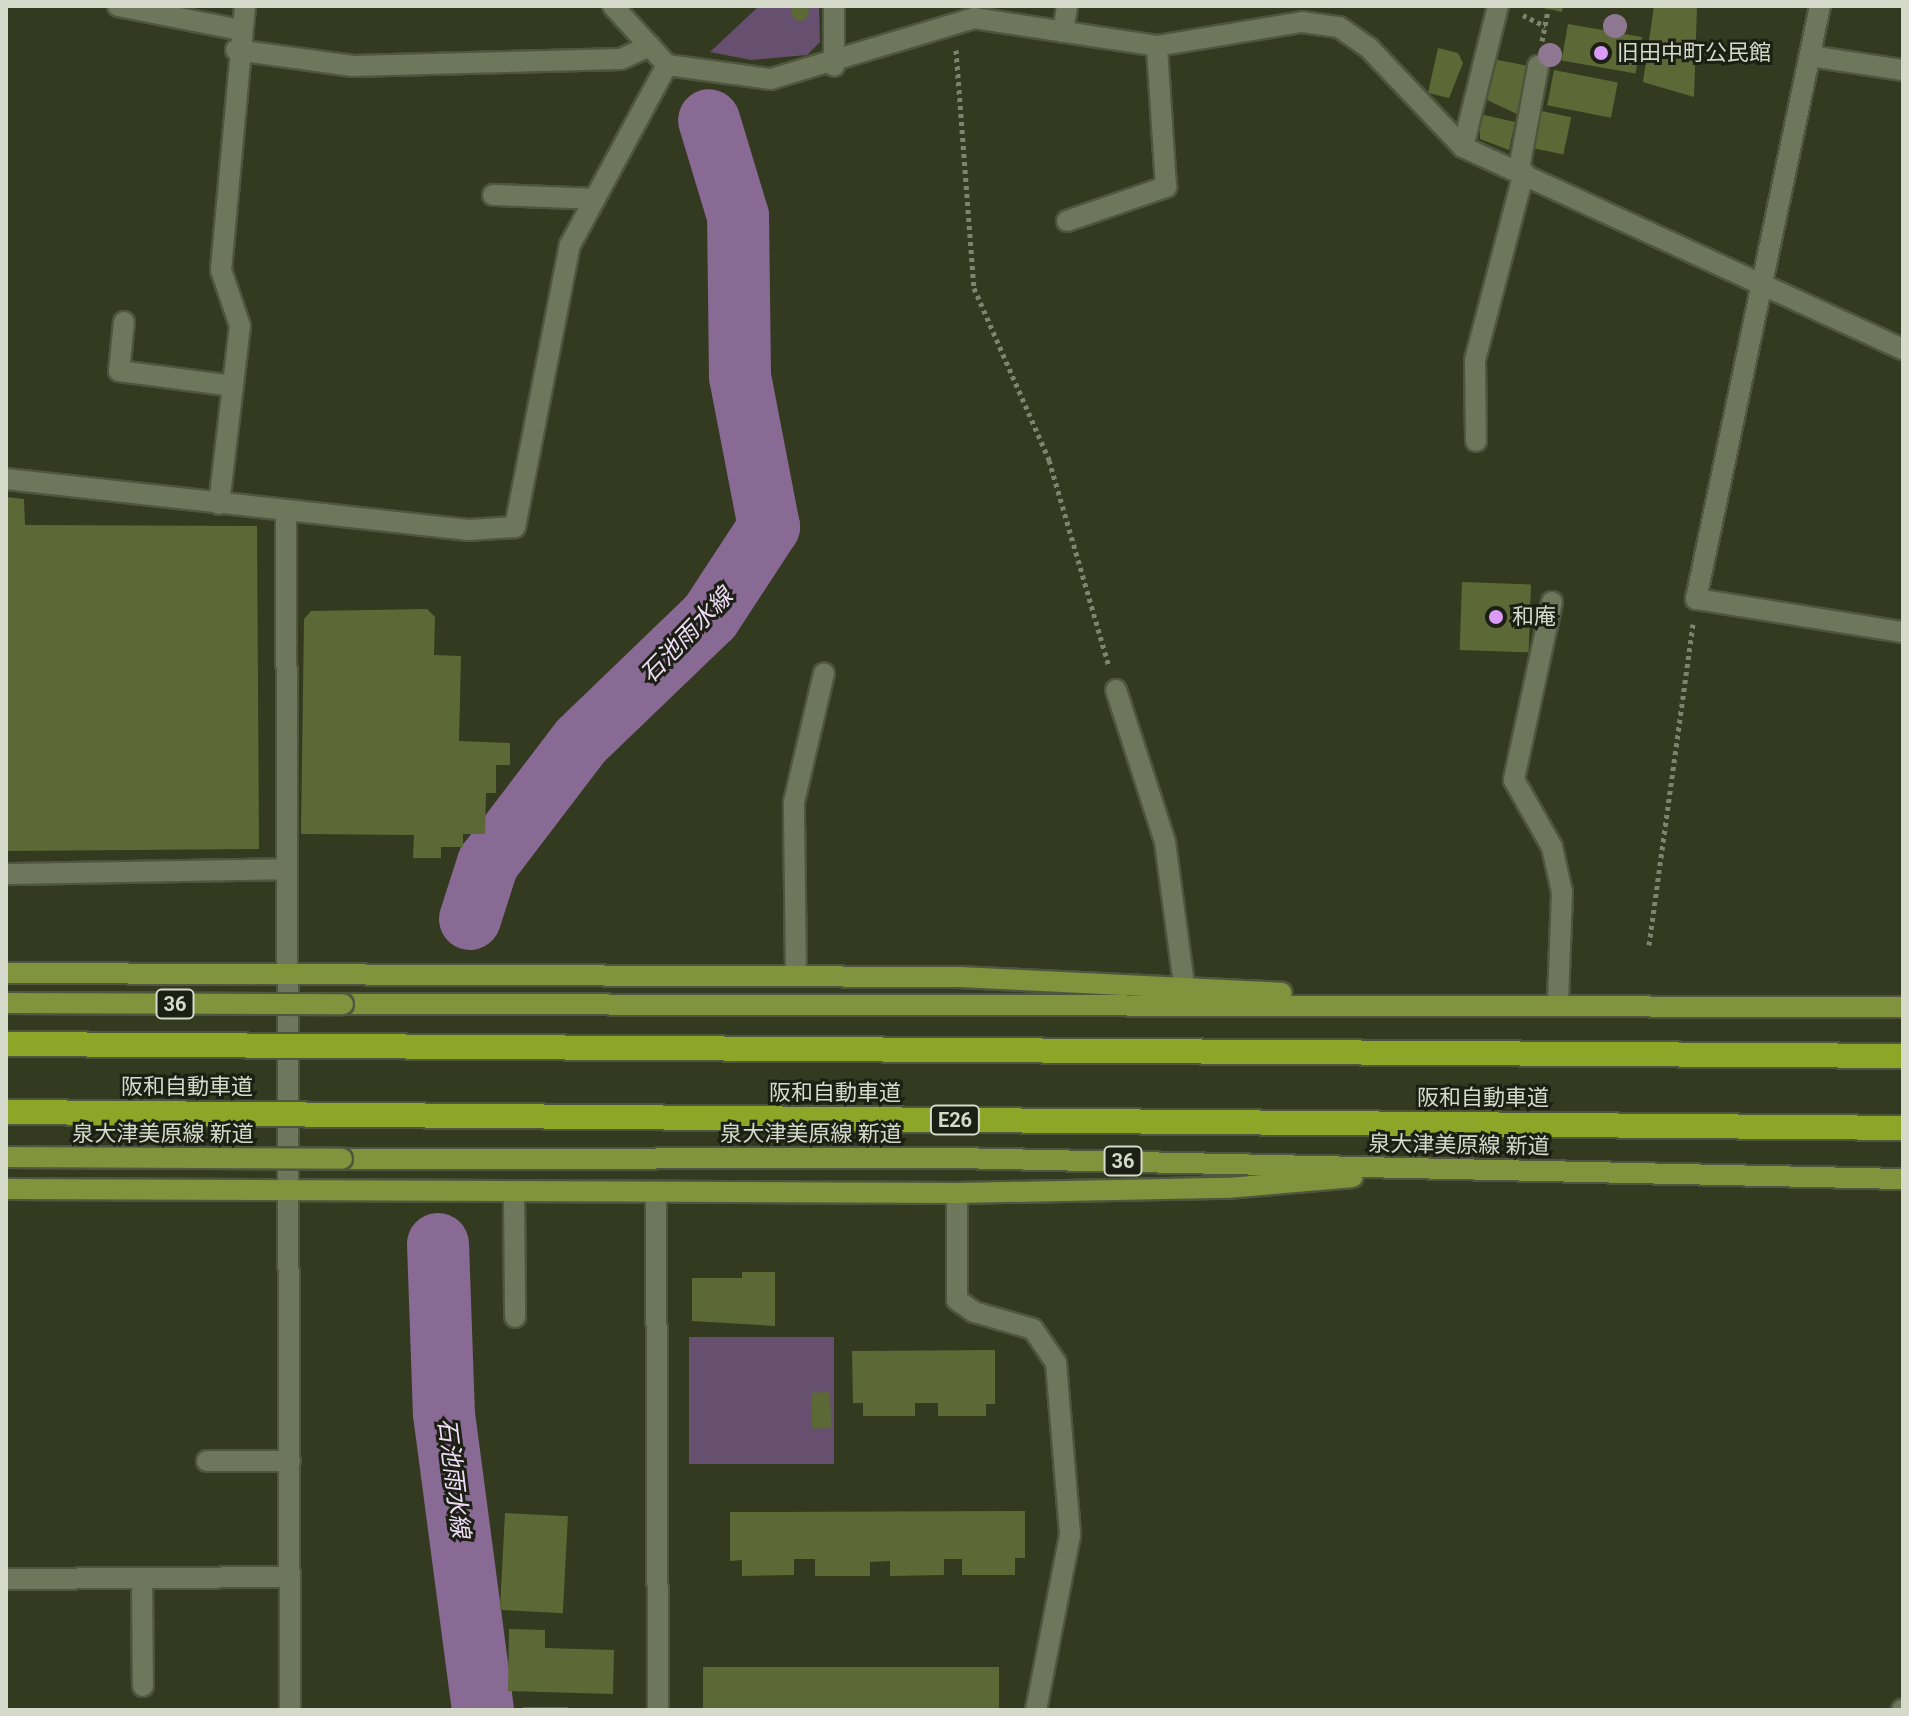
<!DOCTYPE html>
<html>
<head>
<meta charset="utf-8">
<style>
  body { margin:0 }
  #map { position:relative; width:1909px; height:1716px; overflow:hidden; background:#333a20; font-family:Roboto,"Noto Sans JP",sans-serif }
  div>[style] { position:absolute }
  .green>* { inset:0; background:#664f6f; transform-origin:0 0 }
  .river>* { height:62px; margin:-31px; padding:0 31px; transform-origin:31px; border-radius:31px; background:#886a95 }
  .building>* { inset:0; background:#5c6936; transform-origin:0 0 }
  .round { border-radius:50% }
  .path>* { height:5px; margin-top:-2.5px; transform-origin:0; background:repeating-linear-gradient(90deg,#7e846e 0 4px,transparent 0 8px) }
  .roads { filter:drop-shadow(2px 0 #4f553e) drop-shadow(-2px 0 #4f553e) drop-shadow(0 2px #4f553e) drop-shadow(0 -2px #4f553e) }
  .minor>* { height:20px; margin:-10px; padding:0 10px; transform-origin:10px; border-radius:10px; background:#6e765b }
  .major>* { height:20px; margin:-10px; padding:0 10px; transform-origin:10px; border-radius:10px; background:#81933c }
  .bridges { filter:drop-shadow(2px 0 #4f553e) drop-shadow(-2px 0 #4f553e) drop-shadow(0 2px #4f553e) drop-shadow(0 -2px #4f553e) }
  .major-bridge>* { height:20px; margin:-10px; padding:0 10px; transform-origin:10px; border-radius:10px; background:#81933c }
  .highway-bridge>* { height:24px; margin:-12px; padding:0 12px; transform-origin:12px; border-radius:12px; background:#8da628 }
  .trees>* { width:24px; height:24px; margin:-12px; border-radius:50%; background:#8e7891 }
  .dots>* { width:22px; height:22px; translate:-50% -50%; box-sizing:border-box; border:4px solid #1c1f14; border-radius:50% }
  span { translate:-50% -50%; white-space:nowrap; text-align:center; line-height:1.15; -webkit-text-stroke:6px #1c1f14; paint-order:stroke }
  .shield-label span { padding:2px 6px; background:#1c1f14; border:2px solid; border-radius:6px; -webkit-text-stroke-width:0 }
  .shield-label { font-size:20px; color:#d5daca; font-weight:700 }
  .poi-label { font-size:22px; color:#d5daca }
  .left { translate:0 -50%; text-align:left }
  .street-label { font-size:22px; color:#d5daca }
  .water-label { font-size:24px; color:#eedbf6; font-style:italic }
  .frame { position:absolute; inset:0; border:8px solid #d5daca; pointer-events:none }
</style>
</head>
<body>
<div id="map">
  <div class="green">
    <i style="clip-path:polygon(759px 6px,819px 6px,820px 42px,807px 55px,751px 60px,710px 52px)"></i>
    <i style="left:834px;top:1337px;width:127px;height:145px;rotate:90deg"></i>
  </div>
  <div class="river">
    <i style="left:470px;top:919px;width:59px;rotate:-72.2deg"></i>
    <i style="left:488px;top:863px;width:153px;rotate:-52.7deg"></i>
    <i style="left:581px;top:741px;width:179px;rotate:-43.9deg"></i>
    <i style="left:710px;top:617px;width:108px;rotate:-56.8deg"></i>
    <i style="left:769px;top:527px;width:154px;rotate:-100.9deg"></i>
    <i style="left:740px;top:376px;width:160px;rotate:-90.7deg"></i>
    <i style="left:738px;top:216px;width:100px;rotate:-106.8deg"></i>
    <i style="left:438px;top:1244px;width:170px;rotate:88deg"></i>
    <i style="left:444px;top:1414px;width:299px;rotate:82.5deg"></i>
  </div>
  <div class="building">
    <i class="round" style="left:791px;top:3px;width:18px;height:18px"></i>
    <i style="clip-path:polygon(1535px 6px,1563px 6px,1562px 12px)"></i>
    <i style="clip-path:polygon(1654px 6px,1697px 6px,1694px 97px,1643px 82px)"></i>
    <i style="left:1568px;top:24px;width:75px;height:37px;rotate:10deg"></i>
    <i style="clip-path:polygon(1438px 48px,1458px 53px,1463px 63px,1449px 98px,1428px 93px)"></i>
    <i style="clip-path:polygon(1493px 59px,1528px 66px,1519px 115px,1485px 99px)"></i>
    <i style="left:1554px;top:70px;width:65px;height:36px;rotate:11deg"></i>
    <i style="left:1537px;top:110px;width:35px;height:38px;rotate:12deg"></i>
    <i style="clip-path:polygon(1480px 114px,1515px 122px,1509px 150px,1480px 139px)"></i>
    <i style="clip-path:polygon(6px 497px,24px 499px,25px 525px,257px 526px,259px 849px,6px 851px)"></i>
    <i style="left:1462px;top:582px;width:69px;height:68px;rotate:2deg"></i>
    <i style="clip-path:polygon(427px 609px,435px 617px,434px 655px,461px 656px,459px 741px,510px 743px,510px 765px,496px 765px,496px 793px,486px 793px,485px 834px,463px 834px,463px 847px,441px 847px,441px 858px,413px 858px,414px 835px,301px 834px,304px 619px,311px 611px)"></i>
    <i style="clip-path:polygon(742px 1272px,775px 1272px,775px 1326px,692px 1321px,692px 1278px,742px 1278px)"></i>
    <i style="clip-path:polygon(995px 1350px,995px 1404px,986px 1404px,986px 1416px,938px 1416px,938px 1403px,915px 1403px,915px 1416px,863px 1416px,863px 1403px,853px 1403px,852px 1351px)"></i>
    <i style="left:830px;top:1392px;width:36px;height:19px;rotate:88deg"></i>
    <i style="clip-path:polygon(1025px 1511px,1025px 1558px,1015px 1558px,1015px 1575px,962px 1575px,962px 1559px,944px 1559px,944px 1575px,890px 1576px,890px 1561px,870px 1562px,870px 1576px,815px 1576px,815px 1559px,794px 1559px,794px 1575px,742px 1576px,742px 1560px,730px 1561px,730px 1512px)"></i>
    <i style="left:505px;top:1513px;width:63px;height:97px;rotate:3deg"></i>
    <i style="clip-path:polygon(509px 1629px,545px 1630px,545px 1648px,614px 1650px,613px 1694px,508px 1691px)"></i>
    <i style="left:999px;top:1667px;width:43px;height:296px;rotate:90deg"></i>
    <i style="left:523px;top:1707px;width:45px;height:3px"></i>
  </div>
  <div class="path">
    <i style="left:1523px;top:15px;width:25px;rotate:27deg"></i>
    <i style="left:1542px;top:41px;width:32px;rotate:-79deg"></i>
    <i style="left:956px;top:50px;width:239px;rotate:85.7deg"></i>
    <i style="left:974px;top:288px;width:188px;rotate:66.4deg"></i>
    <i style="left:1049px;top:460px;width:215px;rotate:73.8deg"></i>
    <i style="left:1649px;top:945px;width:324px;rotate:-82.2deg"></i>
  </div>
  <div class="roads">
    <div class="minor">
      <i style="left:118px;top:6px;width:124px;rotate:11.1deg"></i>
      <i style="left:613px;top:6px;width:80px;rotate:47.5deg"></i>
      <i style="left:667px;top:65px;width:105px;rotate:7.7deg"></i>
      <i style="left:771px;top:79px;width:212px;rotate:-16.7deg"></i>
      <i style="left:974px;top:18px;width:185px;rotate:8.7deg"></i>
      <i style="left:1157px;top:46px;width:147px;rotate:-9.4deg"></i>
      <i style="left:1302px;top:22px;width:37px;rotate:8deg"></i>
      <i style="left:1339px;top:27px;width:37px;rotate:35deg"></i>
      <i style="left:1369px;top:48px;width:137px;rotate:46.5deg"></i>
      <i style="left:1463px;top:147px;width:484px;rotate:24.7deg"></i>
      <i style="left:834px;top:6px;width:60px;rotate:90deg"></i>
      <i style="left:1820px;top:6px;width:606px;rotate:101.81deg"></i>
      <i style="left:1696px;top:599px;width:210px;rotate:9.1deg"></i>
      <i style="left:1063px;top:32px;width:26px;rotate:-81deg"></i>
      <i style="left:236px;top:50px;width:118px;rotate:7.8deg"></i>
      <i style="left:353px;top:66px;width:268px;rotate:-1.5deg"></i>
      <i style="left:621px;top:59px;width:32px;rotate:-24deg"></i>
      <i style="left:1810px;top:56px;width:94px;rotate:8.6deg"></i>
      <i style="left:1463px;top:147px;width:145px;rotate:-76.1deg"></i>
      <i style="left:1519px;top:169px;width:105px;rotate:-79.5deg"></i>
      <i style="left:493px;top:195px;width:102px;rotate:2.2deg"></i>
      <i style="left:1067px;top:221px;width:105px;rotate:-19deg"></i>
      <i style="left:1166px;top:187px;width:141px;rotate:-93.7deg"></i>
      <i style="left:124px;top:322px;width:49px;rotate:95.8deg"></i>
      <i style="left:119px;top:371px;width:115px;rotate:7.5deg"></i>
      <i style="left:1476px;top:441px;width:81px;rotate:-90.7deg"></i>
      <i style="left:1475px;top:360px;width:194px;rotate:-75.4deg"></i>
      <i style="left:6px;top:479px;width:465px;rotate:6.3deg"></i>
      <i style="left:468px;top:530px;width:47px;rotate:-3.7deg"></i>
      <i style="left:515px;top:527px;width:287px;rotate:-79deg"></i>
      <i style="left:570px;top:245px;width:204px;rotate:-61.7deg"></i>
      <i style="left:219px;top:504px;width:179px;rotate:-83.3deg"></i>
      <i style="left:240px;top:326px;width:59px;rotate:-108.7deg"></i>
      <i style="left:221px;top:270px;width:265px;rotate:-84.8deg"></i>
      <i style="left:286px;top:512px;width:1198px;rotate:89.81deg"></i>
      <i style="left:1552px;top:602px;width:182px;rotate:102.1deg"></i>
      <i style="left:1514px;top:780px;width:77px;rotate:60.4deg"></i>
      <i style="left:1552px;top:847px;width:46px;rotate:77.5deg"></i>
      <i style="left:1562px;top:892px;width:110px;rotate:92.1deg"></i>
      <i style="left:1116px;top:690px;width:160px;rotate:72.1deg"></i>
      <i style="left:1165px;top:842px;width:144px;rotate:82.4deg"></i>
      <i style="left:6px;top:874px;width:280px;rotate:-1deg"></i>
      <i style="left:796px;top:976px;width:174px;rotate:-90.7deg"></i>
      <i style="left:794px;top:802px;width:132px;rotate:-76.9deg"></i>
      <i style="left:514px;top:1192px;width:125px;rotate:89.5deg"></i>
      <i style="left:656px;top:1192px;width:518px;rotate:89.78deg"></i>
      <i style="left:957px;top:1193px;width:107px;rotate:90deg"></i>
      <i style="left:957px;top:1300px;width:21px;rotate:35deg"></i>
      <i style="left:974px;top:1312px;width:61px;rotate:16.1deg"></i>
      <i style="left:1033px;top:1329px;width:41px;rotate:55.9deg"></i>
      <i style="left:1056px;top:1363px;width:173px;rotate:85.3deg"></i>
      <i style="left:1070px;top:1535px;width:178px;rotate:101deg"></i>
      <i style="left:207px;top:1461px;width:83px"></i>
      <i style="left:142px;top:1578px;width:108px;rotate:89.5deg"></i>
      <i style="left:6px;top:1579px;width:281px;rotate:-0.4deg"></i>
      <i style="left:1902px;top:1710px;width:1px;rotate:-45deg"></i>
    </div>
    <div class="major">
      <i style="left:6px;top:973px;width:954px;rotate:0.24deg"></i>
      <i style="left:960px;top:977px;width:322px;rotate:2.8deg"></i>
      <i style="left:343px;top:1004px;width:1560px;rotate:0.11deg"></i>
      <i style="left:342px;top:1159px;width:613px;rotate:-0.09deg"></i>
      <i style="left:955px;top:1158px;width:948px;rotate:1.27deg"></i>
      <i style="left:6px;top:1189px;width:951px;rotate:0.24deg"></i>
      <i style="left:957px;top:1193px;width:271px;rotate:-1.1deg"></i>
      <i style="left:1228px;top:1188px;width:125px;rotate:-5deg"></i>
    </div>
  </div>
  <div class="bridges">
    <div class="major-bridge">
      <i style="left:6px;top:1003px;width:337px;rotate:0.2deg"></i>
      <i style="left:6px;top:1157px;width:336px;rotate:0.3deg"></i>
    </div>
    <div class="highway-bridge">
      <i style="left:6px;top:1044px;width:1897px;rotate:0.36deg"></i>
      <i style="left:6px;top:1112px;width:1897px;rotate:0.48deg"></i>
    </div>
  </div>
  <div class="trees">
    <i style="left:1615px;top:26px"></i>
    <i style="left:1550px;top:55px"></i>
  </div>
  <div class="dots">
    <i style="left:1601px;top:53px;background:#db9af6"></i>
    <i style="left:1496px;top:617px;background:#db9af6"></i>
  </div>
  <div class="shield-label">
    <span style="left:175px;top:1004px">36</span>
    <span style="left:955px;top:1120px">E26</span>
    <span style="left:1123px;top:1161px">36</span>
  </div>
  <div class="poi-label">
    <span class="left" style="left:1617px;top:53px">旧田中町公民館</span>
    <span class="left" style="left:1512px;top:617px">和庵</span>
  </div>
  <div class="street-label">
    <span style="left:187px;top:1087px">阪和自動車道</span>
    <span style="left:835px;top:1093px">阪和自動車道</span>
    <span style="left:1483px;top:1098px">阪和自動車道</span>
    <span style="left:163px;top:1134px">泉大津美原線 新道</span>
    <span style="left:811px;top:1134px">泉大津美原線 新道</span>
    <span style="left:1459px;top:1145px;rotate:1deg">泉大津美原線 新道</span>
  </div>
  <div class="water-label">
    <span style="left:687px;top:636px;rotate:-46deg">石池雨水線</span>
    <span style="left:453px;top:1478px;rotate:83deg">石池雨水線</span>
  </div>
  <div class="frame"></div>
</div>
</body>
</html>
